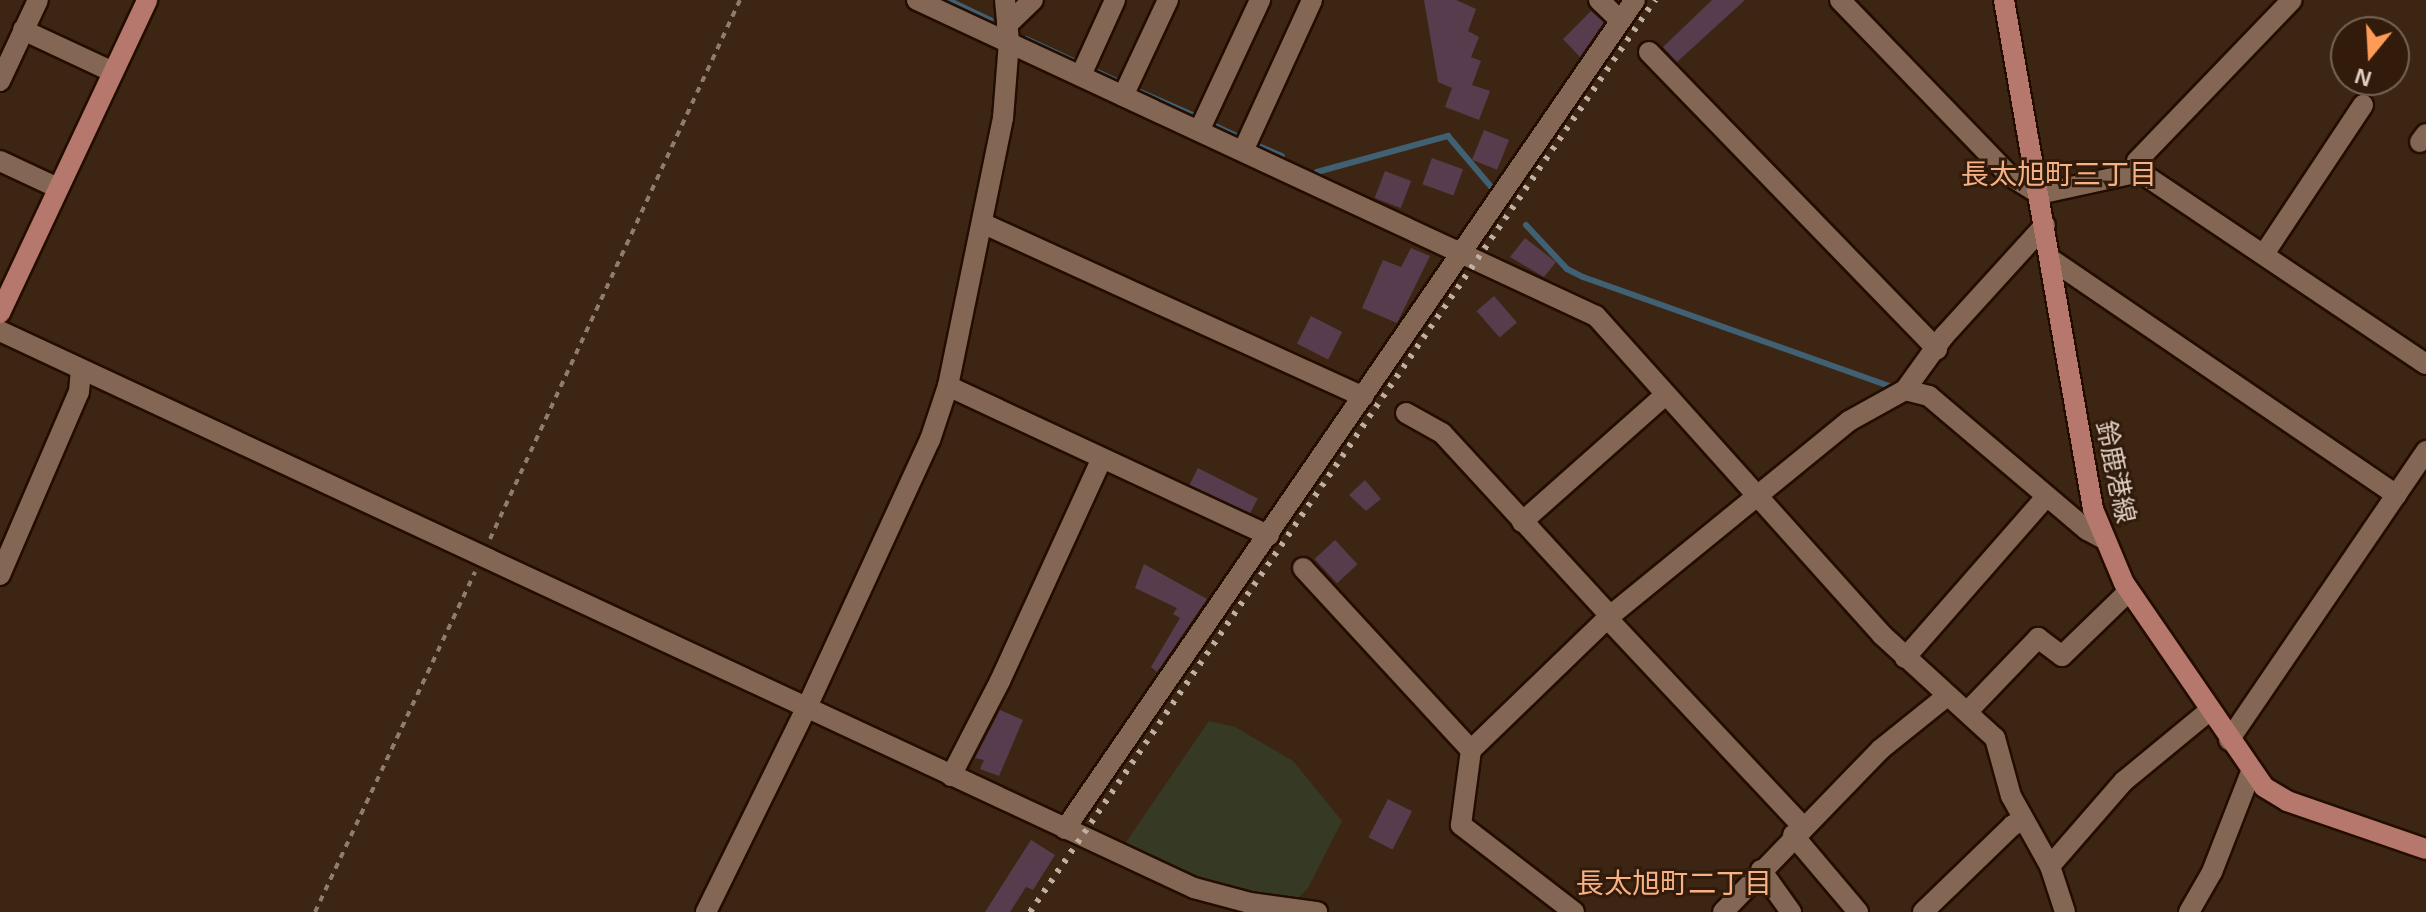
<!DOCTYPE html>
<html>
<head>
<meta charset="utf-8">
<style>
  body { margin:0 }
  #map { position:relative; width:2426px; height:912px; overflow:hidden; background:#3d2514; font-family:Helvetica,"Noto Sans JP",sans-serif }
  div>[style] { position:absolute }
  .green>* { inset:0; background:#363a25 }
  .stream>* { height:6px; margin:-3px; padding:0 3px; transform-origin:3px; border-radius:3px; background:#406173 }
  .building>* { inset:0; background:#573c4d; transform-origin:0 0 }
  .path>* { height:4px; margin-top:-2px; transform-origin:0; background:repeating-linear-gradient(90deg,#907c6f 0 6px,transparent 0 12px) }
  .roads { filter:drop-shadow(2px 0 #230d01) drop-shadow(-2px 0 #230d01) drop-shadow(0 2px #230d01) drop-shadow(0 -2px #230d01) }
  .minor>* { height:20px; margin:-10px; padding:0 10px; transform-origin:10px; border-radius:10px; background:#836754 }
  .major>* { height:20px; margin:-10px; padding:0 10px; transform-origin:10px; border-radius:10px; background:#b6776d }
  .rail>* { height:6px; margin-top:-3px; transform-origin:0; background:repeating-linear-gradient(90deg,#c1afa4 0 4px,transparent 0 12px) }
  span { translate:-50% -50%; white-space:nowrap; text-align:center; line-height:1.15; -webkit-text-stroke:6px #321b0a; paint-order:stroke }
  .street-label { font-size:26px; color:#dfcfc5 }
  .neighbourhood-label { font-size:28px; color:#f6b184 }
  .north { position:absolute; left:2330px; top:16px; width:80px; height:80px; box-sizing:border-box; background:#321b0a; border:2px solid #776355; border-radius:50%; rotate:198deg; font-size:22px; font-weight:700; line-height:32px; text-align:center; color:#dfcfc5 }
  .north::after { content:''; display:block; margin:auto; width:28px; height:36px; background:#fe9c57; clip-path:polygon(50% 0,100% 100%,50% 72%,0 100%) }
</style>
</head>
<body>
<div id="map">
  <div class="green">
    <i style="clip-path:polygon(1209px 721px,1235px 727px,1293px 761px,1342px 821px,1308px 888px,1292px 904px,1213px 890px,1122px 848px)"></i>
  </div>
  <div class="stream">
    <i style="left:948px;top:0;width:47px;rotate:25.5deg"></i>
    <i style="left:1026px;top:39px;width:57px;rotate:24.8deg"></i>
    <i style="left:1093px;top:70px;width:29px;rotate:25deg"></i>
    <i style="left:1138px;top:91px;width:64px;rotate:23.8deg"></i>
    <i style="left:1213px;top:125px;width:29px;rotate:25deg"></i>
    <i style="left:1256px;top:145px;width:28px;rotate:23deg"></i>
    <i style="left:1317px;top:172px;width:136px;rotate:-15.4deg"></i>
    <i style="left:1448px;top:136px;width:70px;rotate:49.7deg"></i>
    <i style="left:1526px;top:225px;width:60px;rotate:47deg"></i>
    <i style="left:1567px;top:269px;width:18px;rotate:27deg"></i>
    <i style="left:1583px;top:277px;width:325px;rotate:19.6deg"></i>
  </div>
  <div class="building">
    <i style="clip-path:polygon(1424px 0,1456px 0,1476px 9px,1468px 31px,1479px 37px,1471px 57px,1481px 61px,1472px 85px,1490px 91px,1479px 120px,1445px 107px,1452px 88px,1438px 82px)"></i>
    <i style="clip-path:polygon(1712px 0,1745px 0,1677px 62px,1663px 47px)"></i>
    <i style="clip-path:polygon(1591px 11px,1604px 22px,1580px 57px,1563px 39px)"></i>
    <i style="left:1484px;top:130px;width:27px;height:32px;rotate:22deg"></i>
    <i style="left:1432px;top:158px;width:33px;height:28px;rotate:20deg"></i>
    <i style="left:1385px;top:171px;width:28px;height:29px;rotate:21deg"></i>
    <i style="clip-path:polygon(1525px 238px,1556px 262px,1544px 277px,1510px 257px)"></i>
    <i style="clip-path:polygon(1411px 248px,1430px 256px,1397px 323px,1362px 308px,1383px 260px,1401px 267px)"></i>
    <i style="left:1494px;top:296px;width:35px;height:23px;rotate:49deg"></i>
    <i style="left:1311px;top:316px;width:35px;height:31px;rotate:27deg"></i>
    <i style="left:1198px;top:468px;width:67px;height:19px;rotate:27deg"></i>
    <i style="clip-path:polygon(1365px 480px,1381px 499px,1366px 511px,1349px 495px)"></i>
    <i style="left:1335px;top:540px;width:33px;height:28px;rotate:47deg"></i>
    <i style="clip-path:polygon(1144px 564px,1207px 599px,1157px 672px,1151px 667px,1180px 618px,1173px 614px,1177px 608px,1135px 588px)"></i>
    <i style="clip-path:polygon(1000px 710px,1023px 720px,999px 776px,980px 769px,984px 760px,975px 758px)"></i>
    <i style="left:1388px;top:799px;width:27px;height:43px;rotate:27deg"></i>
    <i style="clip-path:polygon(1031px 840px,1055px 855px,1033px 890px,1026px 887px,1010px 912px,985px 912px)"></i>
  </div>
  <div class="path">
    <i style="left:490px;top:539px;width:594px;rotate:-65.12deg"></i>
    <i style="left:315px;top:912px;width:376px;rotate:-64.8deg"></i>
  </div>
  <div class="roads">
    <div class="minor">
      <i style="left:917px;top:0;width:749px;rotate:24.96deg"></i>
      <i style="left:1596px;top:316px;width:427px;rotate:48.1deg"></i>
      <i style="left:1881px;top:634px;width:154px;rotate:42.4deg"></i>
      <i style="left:1995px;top:738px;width:60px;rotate:74.6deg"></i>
      <i style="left:2011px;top:796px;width:80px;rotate:60.9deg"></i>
      <i style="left:2050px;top:866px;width:48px;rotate:71.9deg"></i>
      <i style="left:1599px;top:0;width:30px;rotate:44deg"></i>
      <i style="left:1840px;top:0;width:243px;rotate:46deg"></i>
      <i style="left:2009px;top:175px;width:36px;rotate:32deg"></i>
      <i style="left:2039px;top:194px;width:103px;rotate:-12.3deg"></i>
      <i style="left:2140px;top:172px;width:11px;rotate:-105deg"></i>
      <i style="left:2137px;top:161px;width:223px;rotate:-46.1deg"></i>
      <i style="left:1007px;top:25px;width:36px;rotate:-44deg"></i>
      <i style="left:23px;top:30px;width:99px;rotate:25deg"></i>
      <i style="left:1649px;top:52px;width:414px;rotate:45.9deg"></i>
      <i style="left:1081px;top:75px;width:82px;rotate:-65.6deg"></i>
      <i style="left:0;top:81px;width:89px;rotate:-64.9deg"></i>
      <i style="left:1123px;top:96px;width:106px;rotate:-64.9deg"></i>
      <i style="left:1199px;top:131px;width:145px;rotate:-65deg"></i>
      <i style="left:2420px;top:142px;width:10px;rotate:-53deg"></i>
      <i style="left:1243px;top:151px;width:166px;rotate:-65.4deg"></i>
      <i style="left:0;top:161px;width:64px;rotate:25deg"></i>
      <i style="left:2140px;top:172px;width:344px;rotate:33.9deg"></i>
      <i style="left:982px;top:223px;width:419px;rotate:24.5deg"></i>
      <i style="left:2264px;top:254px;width:179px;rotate:-56.4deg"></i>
      <i style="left:2052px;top:260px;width:417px;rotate:34.3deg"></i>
      <i style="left:0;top:331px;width:1318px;rotate:25.01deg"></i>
      <i style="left:1194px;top:888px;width:58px;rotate:15deg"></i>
      <i style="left:1250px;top:903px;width:68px;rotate:7.7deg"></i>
      <i style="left:948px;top:386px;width:354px;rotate:25deg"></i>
      <i style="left:1905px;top:390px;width:67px;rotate:-54.2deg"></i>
      <i style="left:1944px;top:336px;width:150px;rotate:-47.7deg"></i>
      <i style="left:1406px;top:413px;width:41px;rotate:29.1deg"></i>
      <i style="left:1442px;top:433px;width:248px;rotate:47.4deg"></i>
      <i style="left:1522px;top:522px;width:191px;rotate:-41.6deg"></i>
      <i style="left:1303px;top:568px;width:248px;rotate:47.3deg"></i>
      <i style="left:0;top:575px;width:199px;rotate:-66.7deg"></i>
      <i style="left:79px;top:392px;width:23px;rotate:-85deg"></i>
      <i style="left:1607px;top:618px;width:285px;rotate:46.8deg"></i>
      <i style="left:1905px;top:658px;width:215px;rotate:-48.8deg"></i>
      <i style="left:1969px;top:710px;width:100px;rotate:-46.2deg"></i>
      <i style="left:2038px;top:638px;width:30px;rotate:37deg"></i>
      <i style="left:2062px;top:656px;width:93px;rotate:-44.1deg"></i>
      <i style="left:2229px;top:740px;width:350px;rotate:-55.7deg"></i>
      <i style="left:951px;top:776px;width:107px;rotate:-62.7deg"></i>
      <i style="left:1000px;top:681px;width:245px;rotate:-65.4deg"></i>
      <i style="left:1065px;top:829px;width:1006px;rotate:-55.49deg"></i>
      <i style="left:1793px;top:835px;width:101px;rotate:49.8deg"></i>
      <i style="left:2050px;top:866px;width:113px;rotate:-49deg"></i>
      <i style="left:2124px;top:781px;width:110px;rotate:-39.5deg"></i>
      <i style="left:1761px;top:870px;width:52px;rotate:54.5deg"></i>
      <i style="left:706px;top:912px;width:229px;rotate:-63.8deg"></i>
      <i style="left:807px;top:707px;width:294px;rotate:-65.3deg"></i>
      <i style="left:930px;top:440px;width:57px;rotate:-71.6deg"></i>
      <i style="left:948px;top:386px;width:274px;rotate:-78.4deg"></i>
      <i style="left:1003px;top:118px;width:76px;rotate:-85.5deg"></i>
      <i style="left:1009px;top:42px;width:42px;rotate:-95.4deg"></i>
      <i style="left:1574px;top:912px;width:143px;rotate:-142.4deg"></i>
      <i style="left:1461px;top:825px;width:76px;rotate:-82.4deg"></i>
      <i style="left:1471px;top:750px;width:193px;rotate:-44deg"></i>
      <i style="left:1610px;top:616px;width:308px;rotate:-39.2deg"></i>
      <i style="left:1849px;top:421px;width:64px;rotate:-29deg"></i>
      <i style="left:1905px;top:390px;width:25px;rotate:14deg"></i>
      <i style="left:1929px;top:396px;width:207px;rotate:40.3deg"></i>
      <i style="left:2087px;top:530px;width:17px;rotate:28deg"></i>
      <i style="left:1723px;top:912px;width:227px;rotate:-45.9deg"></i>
      <i style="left:1881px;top:749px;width:85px;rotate:-38.8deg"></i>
      <i style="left:1923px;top:912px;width:125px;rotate:-44deg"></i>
      <i style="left:2013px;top:825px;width:12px;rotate:-20deg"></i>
      <i style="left:2189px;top:912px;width:46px;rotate:-60.1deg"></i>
      <i style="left:2212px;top:872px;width:107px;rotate:-68.7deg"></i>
    </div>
    <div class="major">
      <i style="left:2004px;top:0;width:517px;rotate:80.08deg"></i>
      <i style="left:2093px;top:509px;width:80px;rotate:67.3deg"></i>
      <i style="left:2124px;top:583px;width:247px;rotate:55.5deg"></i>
      <i style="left:2264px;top:787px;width:27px;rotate:31deg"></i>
      <i style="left:2287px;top:801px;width:147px;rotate:19.1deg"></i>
      <i style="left:0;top:313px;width:346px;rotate:-64.8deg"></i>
    </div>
  </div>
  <div class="rail">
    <i style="left:1030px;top:912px;width:1106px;rotate:-55.58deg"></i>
  </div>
  <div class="street-label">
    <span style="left:2115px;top:472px;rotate:78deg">鈴鹿港線</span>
  </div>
  <div class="neighbourhood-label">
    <span style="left:2059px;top:175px">長太旭町三丁目</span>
    <span style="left:1674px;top:884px">長太旭町二丁目</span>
  </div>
  <div class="north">N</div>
</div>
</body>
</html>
